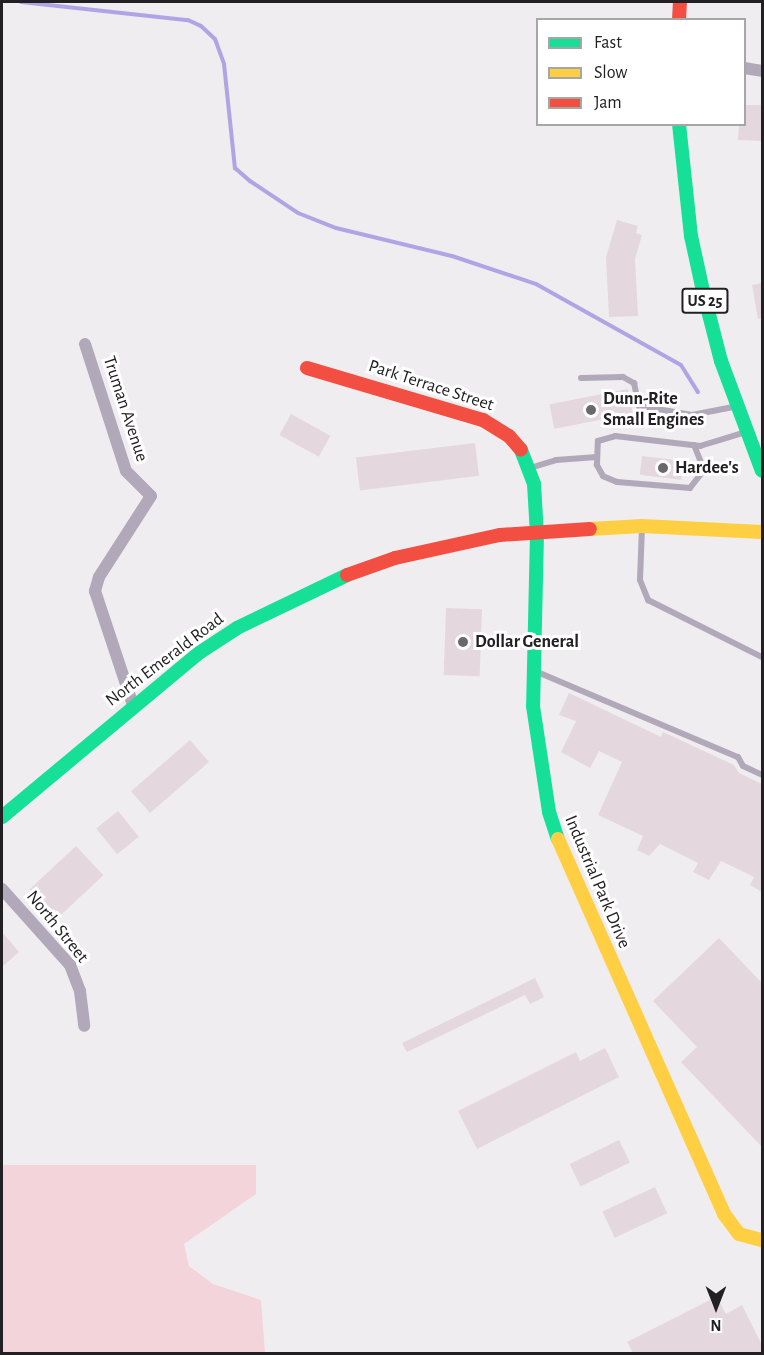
<!DOCTYPE html>
<html>
<head>
<meta charset="utf-8">
<style>
  body { margin:0 }
  #map { position:relative; width:764px; height:1355px; overflow:hidden; background:#f0edf0; font-family:"Alegreya Sans",sans-serif }
  div>[style] { position:absolute }
  .green>* { inset:0; background:#f4d4db }
  .stream>* { height:4px; margin:-2px; padding:0 2px; transform-origin:2px; border-radius:2px; background:#b0a5e4 }
  .building>* { inset:0; background:#e4d7de; transform-origin:0 0 }
  .lane>* { height:6px; margin:-3px; padding:0 3px; transform-origin:3px; border-radius:3px; background:#b1a8b9 }
  .street>* { height:12px; margin:-6px; padding:0 6px; transform-origin:6px; border-radius:6px; background:#b1a8b9 }
  .fast>* { height:14px; margin:-7px; padding:0 7px; transform-origin:7px; border-radius:7px; background:#16e098 }
  .slow>* { height:14px; margin:-7px; padding:0 7px; transform-origin:7px; border-radius:7px; background:#ffcf43 }
  .jam>* { height:14px; margin:-7px; padding:0 7px; transform-origin:7px; border-radius:7px; background:#f24e42 }
  .dots>* { width:16px; height:16px; translate:-50% -50%; box-sizing:border-box; border:3px solid #fff; border-radius:50% }
  span { translate:-50% -50%; white-space:nowrap; text-align:center; line-height:1.15; -webkit-text-stroke:6px #fff; paint-order:stroke }
  .shield-label span { padding:2px 4px; background:#fff; border:2px solid; border-radius:4px; -webkit-text-stroke-width:0 }
  .shield-label { font-size:16px; color:#222022; font-weight:700 }
  .street-label { font-size:18px; color:#222022 }
  .poi-label { font-size:18px; color:#222022; font-weight:700 }
  .left { translate:0 -50%; text-align:left }
  .frame { position:absolute; inset:0; border:3px solid #222022; pointer-events:none }
  .legend { position:absolute; left:536px; top:18px; width:210px; height:108px; box-sizing:border-box; background:#fff; border:2px solid #a7a6a7; margin:0; padding:8px 10px; list-style:none; font-size:18px; color:#222022 }
  .legend li { display:flex; align-items:center; gap:12px; height:30px }
  .legend b { width:30px; border:2px solid #a7a6a7 }
  .north { position:absolute; left:686px; top:1277px; width:60px; height:60px; -webkit-text-stroke:4px #fff; paint-order:stroke; rotate:180deg; font-size:16px; font-weight:700; line-height:24px; text-align:center; color:#222022 }
  .north::after { content:''; display:block; margin:auto; width:21px; height:27px; background:#222022; clip-path:polygon(50% 0,100% 100%,50% 72%,0 100%) }
</style>
</head>
<body>
<div id="map">
  <div class="green">
    <i style="clip-path:polygon(2px 1165px,256px 1165px,256px 1194px,184px 1244px,189px 1266px,213px 1284px,261px 1300px,265px 1353px,2px 1353px)"></i>
  </div>
  <div class="stream">
    <i style="left:21px;top:2px;width:168px;rotate:6.2deg"></i>
    <i style="left:188px;top:20px;width:14px;rotate:25deg"></i>
    <i style="left:201px;top:26px;width:19px;rotate:43deg"></i>
    <i style="left:215px;top:39px;width:27px;rotate:70deg"></i>
    <i style="left:224px;top:64px;width:105px;rotate:84deg"></i>
    <i style="left:235px;top:168px;width:20px;rotate:41deg"></i>
    <i style="left:250px;top:181px;width:58px;rotate:33.7deg"></i>
    <i style="left:298px;top:213px;width:41px;rotate:21.5deg"></i>
    <i style="left:336px;top:228px;width:119px;rotate:13.6deg"></i>
    <i style="left:452px;top:256px;width:89px;rotate:18.4deg"></i>
    <i style="left:536px;top:284px;width:166px;rotate:29.2deg"></i>
    <i style="left:681px;top:365px;width:32px;rotate:58deg"></i>
  </div>
  <div class="building">
    <i style="clip-path:polygon(744px 105px,762px 105px,762px 141px,738px 140px,739px 124px,744px 124px)"></i>
    <i style="clip-path:polygon(617px 220px,638px 226px,636px 233px,642px 235px,635px 259px,638px 316px,609px 317px,606px 257px)"></i>
    <i style="clip-path:polygon(762px 283px,762px 318px,758px 319px,752px 285px)"></i>
    <i style="left:628px;top:389px;width:25px;height:80px;rotate:79deg"></i>
    <i style="left:291px;top:414px;width:45px;height:24px;rotate:29deg"></i>
    <i style="left:475px;top:443px;width:33px;height:120px;rotate:83deg"></i>
    <i style="left:642px;top:456px;width:42px;height:19px;rotate:7deg"></i>
    <i style="left:446px;top:608px;width:36px;height:67px;rotate:2deg"></i>
    <i style="clip-path:polygon(569px 693px,661px 737px,663px 732px,734px 765px,739px 773px,762px 784px,762px 892px,750px 885px,754px 877px,721px 861px,709px 880px,693px 872px,698px 863px,660px 844px,649px 856px,637px 850px,643px 836px,598px 815px,622px 762px,599px 751px,590px 768px,561px 752px,576px 721px,559px 715px)"></i>
    <i style="left:190px;top:740px;width:29px;height:78px;rotate:49deg"></i>
    <i style="left:118px;top:811px;width:33px;height:28px;rotate:51deg"></i>
    <i style="left:76px;top:846px;width:40px;height:64px;rotate:47deg"></i>
    <i style="clip-path:polygon(2px 932px,19px 952px,2px 967px)"></i>
    <i style="clip-path:polygon(719px 938px,762px 983px,762px 1147px,681px 1062px,697px 1047px,653px 1001px)"></i>
    <i style="clip-path:polygon(535px 978px,544px 997px,530px 1004px,525px 995px,407px 1052px,402px 1043px)"></i>
    <i style="clip-path:polygon(605px 1048px,619px 1077px,477px 1149px,458px 1111px,576px 1052px,580px 1061px)"></i>
    <i style="left:619px;top:1140px;width:25px;height:55px;rotate:64deg"></i>
    <i style="left:655px;top:1187px;width:29px;height:58px;rotate:65deg"></i>
    <i style="clip-path:polygon(710px 1300px,713px 1306px,720px 1303px,726px 1314px,742px 1305px,762px 1345px,762px 1353px,633px 1353px,627px 1342px)"></i>
  </div>
  <div class="lane">
    <i style="left:581px;top:378px;width:42px;rotate:-1.4deg"></i>
    <i style="left:623px;top:377px;width:13px;rotate:29deg"></i>
    <i style="left:634px;top:383px;width:24px;rotate:78deg"></i>
    <i style="left:639px;top:406px;width:54px;rotate:9.6deg"></i>
    <i style="left:692px;top:415px;width:42px;rotate:-11deg"></i>
    <i style="left:694px;top:445px;width:27px;rotate:68deg"></i>
    <i style="left:704px;top:470px;width:23px;rotate:128deg"></i>
    <i style="left:690px;top:488px;width:73px;rotate:-175.3deg"></i>
    <i style="left:617px;top:482px;width:15px;rotate:-157deg"></i>
    <i style="left:603px;top:476px;width:13px;rotate:-119deg"></i>
    <i style="left:597px;top:465px;width:24px;rotate:-88deg"></i>
    <i style="left:598px;top:441px;width:18px;rotate:-16deg"></i>
    <i style="left:615px;top:436px;width:86px;rotate:6.7deg"></i>
    <i style="left:700px;top:446px;width:45px;rotate:-16.8deg"></i>
    <i style="left:530px;top:468px;width:27px;rotate:-17deg"></i>
    <i style="left:556px;top:460px;width:41px;rotate:-4.2deg"></i>
    <i style="left:642px;top:526px;width:54px;rotate:92.1deg"></i>
    <i style="left:640px;top:580px;width:22px;rotate:68deg"></i>
    <i style="left:648px;top:600px;width:127px;rotate:26.6deg"></i>
    <i style="left:535px;top:671px;width:220px;rotate:23deg"></i>
    <i style="left:738px;top:757px;width:10px;rotate:61deg"></i>
    <i style="left:743px;top:766px;width:21px;rotate:25deg"></i>
  </div>
  <div class="street">
    <i style="left:744px;top:68px;width:18px;rotate:9deg"></i>
    <i style="left:85px;top:344px;width:133px;rotate:72.1deg"></i>
    <i style="left:126px;top:471px;width:35px;rotate:45deg"></i>
    <i style="left:151px;top:496px;width:96px;rotate:122.7deg"></i>
    <i style="left:99px;top:577px;width:15px;rotate:106deg"></i>
    <i style="left:95px;top:591px;width:120px;rotate:71.6deg"></i>
    <i style="left:2px;top:889px;width:102px;rotate:48.2deg"></i>
    <i style="left:70px;top:965px;width:28px;rotate:69deg"></i>
    <i style="left:80px;top:991px;width:35px;rotate:83deg"></i>
  </div>
  <div class="fast">
    <i style="left:679px;top:124px;width:113px;rotate:83.9deg"></i>
    <i style="left:691px;top:236px;width:56px;rotate:77.7deg"></i>
    <i style="left:703px;top:291px;width:72px;rotate:75.6deg"></i>
    <i style="left:721px;top:361px;width:117px;rotate:69.6deg"></i>
    <i style="left:521px;top:450px;width:36px;rotate:69deg"></i>
    <i style="left:534px;top:484px;width:50px;rotate:86.6deg"></i>
    <i style="left:537px;top:534px;width:172px;rotate:91.3deg"></i>
    <i style="left:533px;top:706px;width:107px;rotate:81.4deg"></i>
    <i style="left:549px;top:812px;width:28px;rotate:72deg"></i>
    <i style="left:2px;top:817px;width:256px;rotate:-39.8deg"></i>
    <i style="left:199px;top:653px;width:45px;rotate:-33.3deg"></i>
    <i style="left:237px;top:628px;width:122px;rotate:-25.7deg"></i>
  </div>
  <div class="slow">
    <i style="left:590px;top:529px;width:52px;rotate:-3.3deg"></i>
    <i style="left:642px;top:526px;width:120px;rotate:2.9deg"></i>
    <i style="left:558px;top:839px;width:410px;rotate:66.1deg"></i>
    <i style="left:724px;top:1214px;width:25px;rotate:53deg"></i>
    <i style="left:739px;top:1234px;width:24px;rotate:15deg"></i>
  </div>
  <div class="jam">
    <i style="left:679px;top:20px;width:18px;rotate:-87deg"></i>
    <i style="left:307px;top:368px;width:184px;rotate:16.5deg"></i>
    <i style="left:483px;top:420px;width:31px;rotate:32deg"></i>
    <i style="left:509px;top:436px;width:18px;rotate:49deg"></i>
    <i style="left:347px;top:575px;width:51px;rotate:-19.5deg"></i>
    <i style="left:395px;top:558px;width:107px;rotate:-12.4deg"></i>
    <i style="left:500px;top:535px;width:90px;rotate:-3.8deg"></i>
  </div>
  <div class="dots">
    <i style="left:591px;top:410px;background:#6a686a"></i>
    <i style="left:663px;top:468px;background:#6a686a"></i>
    <i style="left:463px;top:642px;background:#6a686a"></i>
  </div>
  <div class="shield-label">
    <span style="left:705px;top:301px">US 25</span>
  </div>
  <div class="street-label">
    <span style="left:431px;top:386px;rotate:18deg">Park Terrace Street</span>
    <span style="left:125px;top:409px;rotate:72deg">Truman Avenue</span>
    <span style="left:165px;top:660px;rotate:-37deg">North Emerald Road</span>
    <span style="left:597px;top:882px;rotate:67deg">Industrial Park Drive</span>
    <span style="left:57px;top:927px;rotate:51deg">North Street</span>
  </div>
  <div class="poi-label">
    <span class="left" style="left:603px;top:410px">Dunn-Rite<br>Small Engines</span>
    <span class="left" style="left:675px;top:468px">Hardee's</span>
    <span class="left" style="left:475px;top:642px">Dollar General</span>
  </div>
  <div class="frame"></div>
  <ul class="legend">
  <li><b style="height:8px;background:#16e098"></b>Fast</li>
  <li><b style="height:8px;background:#ffcf43"></b>Slow</li>
  <li><b style="height:8px;background:#f24e42"></b>Jam</li>
  </ul>
  <div class="north">N</div>
</div>
</body>
</html>
